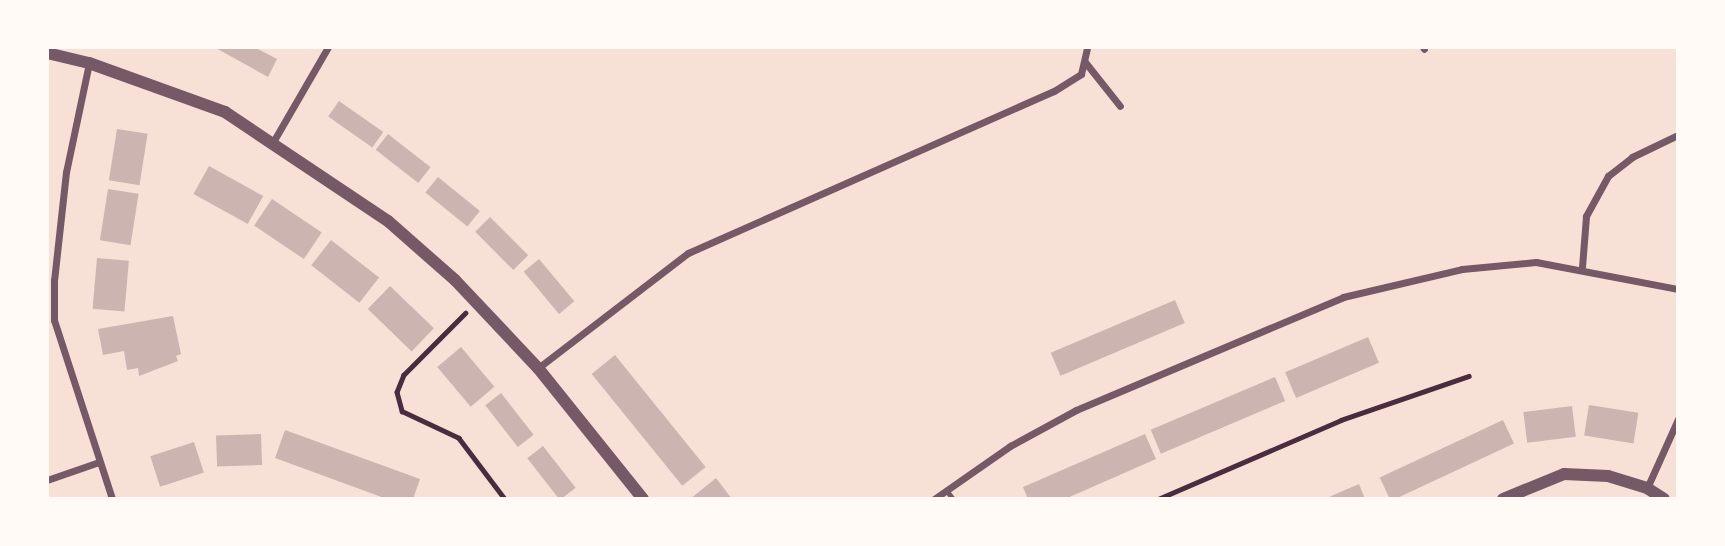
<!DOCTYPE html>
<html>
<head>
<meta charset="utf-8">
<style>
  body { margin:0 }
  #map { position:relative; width:1725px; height:546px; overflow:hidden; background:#f7e1d7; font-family:"PT Sans",sans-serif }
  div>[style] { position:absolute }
  .building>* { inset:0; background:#ccb4b1; transform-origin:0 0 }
  .path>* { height:4.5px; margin:-2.25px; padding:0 2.25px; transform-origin:2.25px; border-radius:2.25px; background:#4a2c40 }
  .service>* { height:5px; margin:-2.5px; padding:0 2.5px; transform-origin:2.5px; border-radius:2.5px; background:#755966 }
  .minor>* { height:7px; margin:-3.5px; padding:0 3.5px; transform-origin:3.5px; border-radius:3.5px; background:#755966 }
  .tertiary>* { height:12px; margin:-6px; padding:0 6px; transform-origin:6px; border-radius:6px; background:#755966 }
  span { translate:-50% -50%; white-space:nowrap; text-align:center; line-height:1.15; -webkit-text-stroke:7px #fffaf5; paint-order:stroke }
  .frame { position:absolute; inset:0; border:49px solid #fffaf5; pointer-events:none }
</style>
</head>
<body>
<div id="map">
  <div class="building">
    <i style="clip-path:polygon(214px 47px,254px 47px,277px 59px,268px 77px)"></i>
    <i style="left:339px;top:101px;width:54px;height:19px;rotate:35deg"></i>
    <i style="left:117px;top:129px;width:31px;height:52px;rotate:9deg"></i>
    <i style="left:388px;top:134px;width:54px;height:20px;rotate:38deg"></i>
    <i style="left:209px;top:166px;width:62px;height:32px;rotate:29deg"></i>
    <i style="left:438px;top:177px;width:54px;height:20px;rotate:39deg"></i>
    <i style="left:108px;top:189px;width:31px;height:52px;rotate:9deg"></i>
    <i style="left:272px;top:199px;width:60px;height:32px;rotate:34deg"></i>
    <i style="left:490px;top:217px;width:54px;height:21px;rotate:45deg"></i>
    <i style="left:331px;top:240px;width:61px;height:32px;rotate:38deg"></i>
    <i style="left:97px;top:258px;width:32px;height:51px;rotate:5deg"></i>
    <i style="left:539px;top:259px;width:55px;height:20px;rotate:50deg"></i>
    <i style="left:390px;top:286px;width:61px;height:32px;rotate:44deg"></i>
    <i style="left:1175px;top:300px;width:25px;height:135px;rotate:67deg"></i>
    <i style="clip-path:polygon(173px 316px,181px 354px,176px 356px,178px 361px,139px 376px,138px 368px,127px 370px,124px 351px,103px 355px,98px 329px)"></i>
    <i style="left:1368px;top:337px;width:28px;height:90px;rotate:67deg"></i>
    <i style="left:461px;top:347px;width:52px;height:31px;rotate:50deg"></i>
    <i style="left:615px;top:355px;width:144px;height:30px;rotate:51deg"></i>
    <i style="left:1275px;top:377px;width:26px;height:135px;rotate:67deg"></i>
    <i style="left:501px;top:393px;width:53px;height:20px;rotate:52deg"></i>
    <i style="left:1589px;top:405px;width:50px;height:31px;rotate:9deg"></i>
    <i style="left:1572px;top:406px;width:31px;height:49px;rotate:83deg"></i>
    <i style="left:1503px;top:420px;width:26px;height:136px;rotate:65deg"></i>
    <i style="clip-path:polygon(285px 430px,420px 479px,413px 499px,387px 499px,275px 458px)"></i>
    <i style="left:261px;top:434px;width:31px;height:45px;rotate:88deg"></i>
    <i style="clip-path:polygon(1145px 434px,1156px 459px,1065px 499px,1028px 499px,1023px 487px)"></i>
    <i style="left:194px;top:442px;width:32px;height:46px;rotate:72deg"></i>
    <i style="left:543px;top:446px;width:53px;height:20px;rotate:52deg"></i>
    <i style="clip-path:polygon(716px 478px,732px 499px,690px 499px)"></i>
    <i style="clip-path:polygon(1359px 484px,1365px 499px,1325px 499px,1338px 493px)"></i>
  </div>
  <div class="path">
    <i style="left:466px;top:313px;width:88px;rotate:135deg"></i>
    <i style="left:404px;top:375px;width:18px;rotate:112deg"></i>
    <i style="left:397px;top:392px;width:20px;rotate:75deg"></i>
    <i style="left:402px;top:411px;width:63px;rotate:25.3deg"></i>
    <i style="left:459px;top:438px;width:76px;rotate:53deg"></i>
    <i style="left:1158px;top:499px;width:199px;rotate:-23.3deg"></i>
    <i style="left:1341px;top:420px;width:135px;rotate:-19deg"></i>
  </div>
  <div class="service">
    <i style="left:946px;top:490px;width:11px;rotate:52deg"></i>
  </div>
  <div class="minor">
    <i style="left:1423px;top:47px;width:2px;rotate:63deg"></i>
    <i style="left:1085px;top:62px;width:56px;rotate:51.5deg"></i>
    <i style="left:89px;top:63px;width:111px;rotate:101.9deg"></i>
    <i style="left:66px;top:172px;width:109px;rotate:96.3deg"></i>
    <i style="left:54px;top:280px;width:40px;rotate:90deg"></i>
    <i style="left:54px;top:320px;width:188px;rotate:72deg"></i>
    <i style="left:273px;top:142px;width:110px;rotate:-59.9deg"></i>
    <i style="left:1582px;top:267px;width:51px;rotate:-85.5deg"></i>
    <i style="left:1586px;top:216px;width:46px;rotate:-61.2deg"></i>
    <i style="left:1608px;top:176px;width:31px;rotate:-38deg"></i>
    <i style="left:1632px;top:157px;width:51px;rotate:-25.6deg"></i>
    <i style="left:538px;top:368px;width:189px;rotate:-37.5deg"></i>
    <i style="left:688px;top:253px;width:400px;rotate:-23.9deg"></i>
    <i style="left:1054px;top:91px;width:32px;rotate:-32deg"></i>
    <i style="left:1081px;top:74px;width:28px;rotate:-77deg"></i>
    <i style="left:47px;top:480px;width:55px;rotate:-19.1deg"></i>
    <i style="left:1647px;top:488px;width:76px;rotate:-65.8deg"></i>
    <i style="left:934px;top:499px;width:93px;rotate:-34.9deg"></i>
    <i style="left:1010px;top:446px;width:75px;rotate:-28.6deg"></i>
    <i style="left:1076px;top:410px;width:290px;rotate:-22.9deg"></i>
    <i style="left:1343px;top:297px;width:122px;rotate:-13.2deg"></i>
    <i style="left:1462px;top:269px;width:74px;rotate:-5.4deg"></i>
    <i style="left:1536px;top:262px;width:145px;rotate:10.8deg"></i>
  </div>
  <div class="tertiary">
    <i style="left:47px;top:53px;width:43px;rotate:13.4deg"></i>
    <i style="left:89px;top:63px;width:145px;rotate:19.8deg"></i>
    <i style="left:225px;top:112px;width:196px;rotate:33.8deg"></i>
    <i style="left:388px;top:221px;width:89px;rotate:41.4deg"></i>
    <i style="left:455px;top:280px;width:121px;rotate:46.7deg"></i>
    <i style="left:538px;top:368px;width:168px;rotate:51.3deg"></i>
    <i style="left:1503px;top:499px;width:66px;rotate:-22.3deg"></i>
    <i style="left:1564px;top:474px;width:44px;rotate:2.6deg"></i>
    <i style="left:1608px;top:476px;width:41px;rotate:17.1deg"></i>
    <i style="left:1647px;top:488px;width:20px;rotate:33deg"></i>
  </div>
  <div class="frame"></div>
</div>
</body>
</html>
